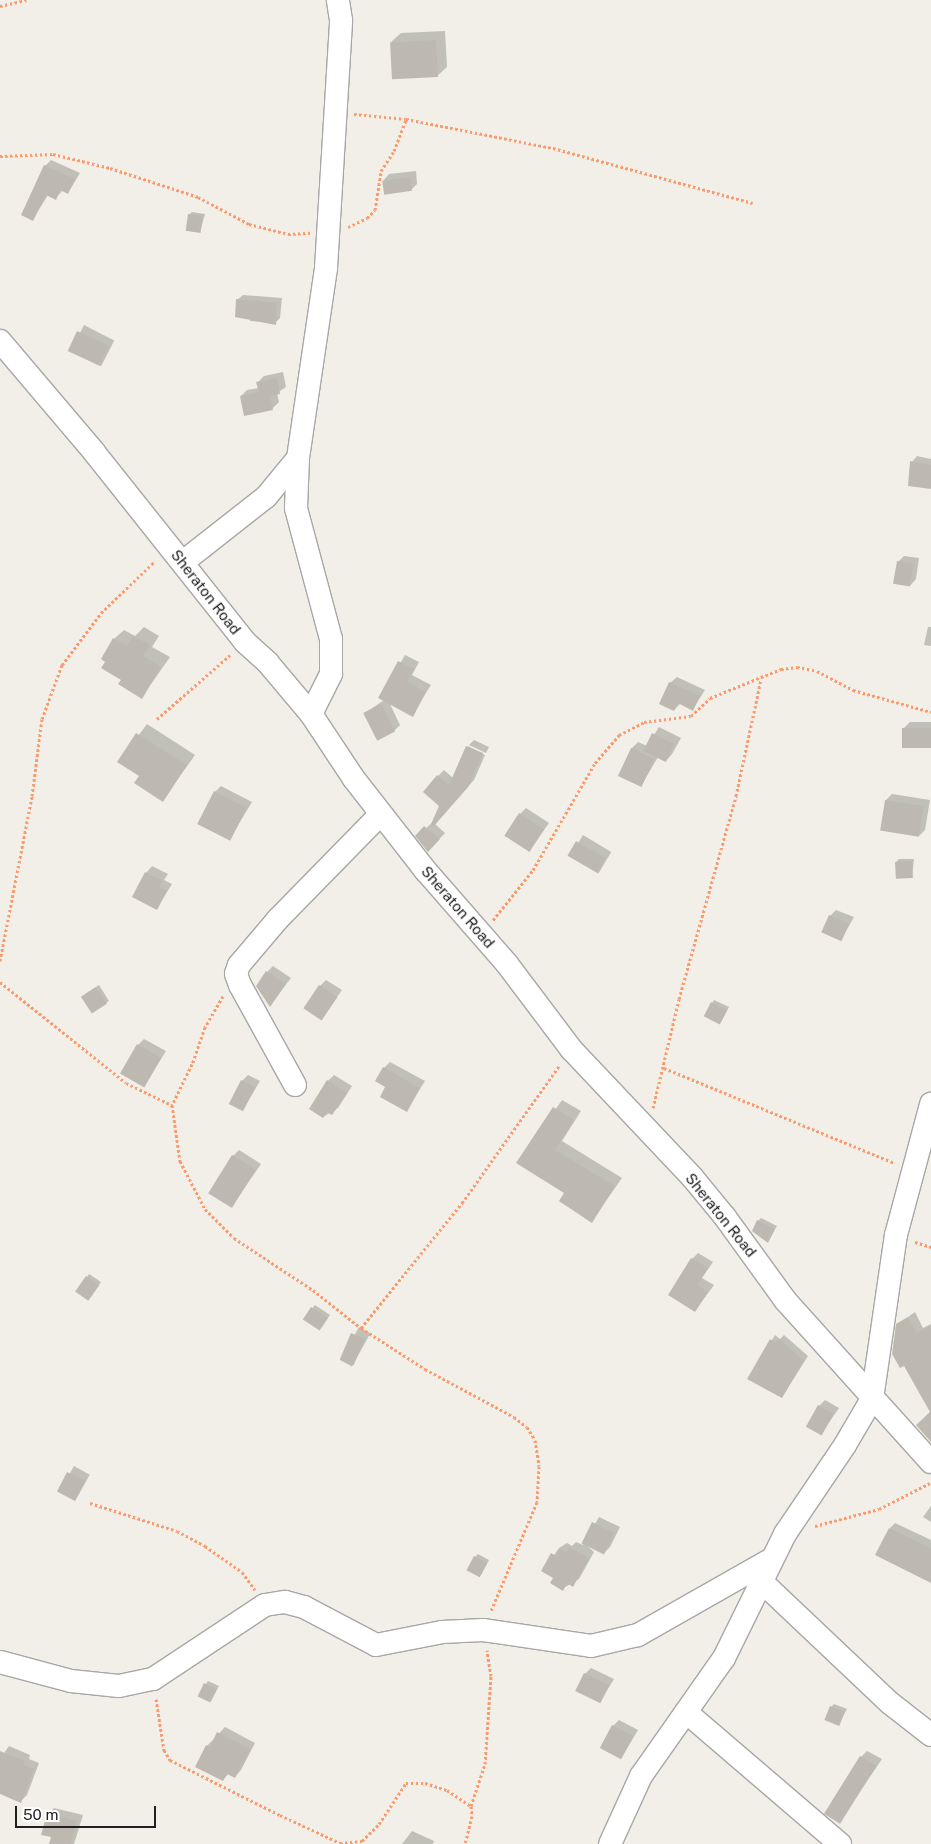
<!DOCTYPE html>
<html>
<head>
<meta charset="utf-8">
<style>
  body { margin:0 }
  #map { position:relative; width:931px; height:1844px; overflow:hidden; background:#f1efe7; font-family:"Public Sans",sans-serif }
  div>[style] { position:absolute }
  .shadow>* { inset:0; background:#0003; transform-origin:0 0 }
  .building>* { inset:0; background:#beb9b0; transform-origin:0 0 }
  .path>* { height:3px; margin-top:-1.5px; transform-origin:0; background:repeating-linear-gradient(90deg,#fb9a6d 0 2.5px,transparent 0 5px) }
  .roads { filter:drop-shadow(1px 0 #a7a7a7) drop-shadow(-1px 0 #a7a7a7) drop-shadow(0 1px #a7a7a7) drop-shadow(0 -1px #a7a7a7) }
  .minor>* { height:22px; margin:-11px; padding:0 11px; transform-origin:11px; border-radius:11px; background:#fff }
  span { translate:-50% -50%; white-space:nowrap; text-align:center; line-height:1.15; -webkit-text-stroke:4px #fff; paint-order:stroke }
  .street-label { font-size:15px; color:#202020 }
  .scale { position:absolute; left:15px; top:1806px; width:141px; height:22px; box-sizing:border-box; border:2px solid #202020; border-top:0; padding-left:6px; font-size:15px; line-height:18px; white-space:nowrap; color:#202020; -webkit-text-stroke:4px #fff; paint-order:stroke }
</style>
</head>
<body>
<div id="map">
  <div class="shadow">
    <i style="clip-path:polygon(445px 31px,447px 67px,437px 76px,391px 42px,401px 33px)"></i>
    <i style="clip-path:polygon(51px 160px,80px 173px,68px 193px,63px 190px,56px 198px,48px 195px,33px 219px,45px 166px)"></i>
    <i style="clip-path:polygon(416px 171px,417px 184px,411px 190px,383px 181px,389px 174px)"></i>
    <i style="clip-path:polygon(192px 212px,205px 214px,200px 232px,189px 215px)"></i>
    <i style="clip-path:polygon(243px 295px,282px 298px,280px 318px,275px 323px,250px 321px,251px 317px,237px 300px)"></i>
    <i style="left:84px;top:325px;width:34px;height:29px;rotate:27deg"></i>
    <i style="clip-path:polygon(283px 372px,286px 387px,277px 393px,279px 402px,273px 408px,245px 414px,241px 396px,247px 390px,259px 388px,258px 382px,264px 376px)"></i>
    <i style="clip-path:polygon(917px 456px,931px 459px,931px 488px,912px 462px)"></i>
    <i style="clip-path:polygon(904px 556px,919px 558px,916px 579px,910px 586px,898px 562px)"></i>
    <i style="clip-path:polygon(144px 627px,159px 636px,152px 647px,170px 657px,142px 697px,123px 680px,114px 639px,124px 630px,135px 636px)"></i>
    <i style="clip-path:polygon(928px 627px,931px 627px,931px 646px,924px 645px)"></i>
    <i style="clip-path:polygon(405px 655px,419px 662px,412px 675px,431px 685px,412px 715px,389px 702px,400px 725px,394px 731px,365px 713px,384px 700px,380px 698px)"></i>
    <i style="clip-path:polygon(677px 677px,705px 690px,693px 709px,681px 703px,674px 710px,670px 683px)"></i>
    <i style="clip-path:polygon(910px 722px,931px 722px,931px 744px,903px 729px)"></i>
    <i style="clip-path:polygon(147px 724px,195px 755px,163px 800px,140px 775px,119px 762px)"></i>
    <i style="clip-path:polygon(659px 727px,681px 738px,672px 754px,666px 761px,658px 757px,641px 786px,619px 775px,632px 748px,638px 742px,647px 746px)"></i>
    <i style="clip-path:polygon(474px 740px,489px 747px,486px 753px,469px 745px)"></i>
    <i style="clip-path:polygon(468px 746px,485px 755px,474px 780px,435px 824px,445px 833px,434px 845px,417px 836px,433px 822px,440px 806px,438px 776px,444px 770px,453px 778px)"></i>
    <i style="clip-path:polygon(221px 786px,252px 802px,229px 840px,215px 792px)"></i>
    <i style="clip-path:polygon(892px 794px,930px 800px,925px 830px,919px 836px,886px 800px)"></i>
    <i style="clip-path:polygon(526px 808px,549px 823px,529px 851px,520px 814px)"></i>
    <i style="left:583px;top:835px;width:33px;height:25px;rotate:31deg"></i>
    <i style="clip-path:polygon(899px 859px,914px 859px,912px 877px,896px 862px)"></i>
    <i style="clip-path:polygon(152px 866px,168px 874px,164px 880px,172px 884px,157px 908px,146px 873px)"></i>
    <i style="clip-path:polygon(836px 910px,854px 917px,841px 940px,830px 916px)"></i>
    <i style="clip-path:polygon(273px 966px,291px 978px,270px 1005px,267px 972px)"></i>
    <i style="clip-path:polygon(326px 980px,342px 990px,322px 1019px,320px 986px)"></i>
    <i style="clip-path:polygon(99px 985px,109px 1001px,93px 1012px,85px 994px)"></i>
    <i style="clip-path:polygon(714px 1000px,729px 1007px,721px 1022px,712px 1003px)"></i>
    <i style="clip-path:polygon(144px 1039px,166px 1051px,144px 1086px,138px 1045px)"></i>
    <i style="clip-path:polygon(390px 1062px,425px 1081px,407px 1110px,384px 1068px)"></i>
    <i style="clip-path:polygon(248px 1075px,260px 1081px,243px 1110px,242px 1081px)"></i>
    <i style="clip-path:polygon(334px 1075px,352px 1086px,338px 1108px,323px 1117px,328px 1081px)"></i>
    <i style="clip-path:polygon(562px 1100px,581px 1111px,562px 1141px,622px 1178px,592px 1221px,566px 1193px,518px 1163px)"></i>
    <i style="clip-path:polygon(239px 1150px,261px 1164px,232px 1206px,233px 1156px)"></i>
    <i style="clip-path:polygon(761px 1218px,777px 1226px,768px 1241px,758px 1221px)"></i>
    <i style="clip-path:polygon(698px 1253px,713px 1262px,702px 1278px,714px 1285px,695px 1311px,692px 1259px)"></i>
    <i style="clip-path:polygon(89px 1274px,101px 1282px,91px 1297px,87px 1277px)"></i>
    <i style="clip-path:polygon(315px 1305px,330px 1315px,322px 1327px,304px 1319px)"></i>
    <i style="clip-path:polygon(915px 1312px,923px 1328px,931px 1324px,931px 1393px,897px 1325px)"></i>
    <i style="left:359px;top:1327px;width:13px;height:38px;rotate:29deg"></i>
    <i style="clip-path:polygon(775px 1335px,780px 1339px,784px 1335px,808px 1356px,782px 1397px,749px 1378px)"></i>
    <i style="clip-path:polygon(825px 1400px,839px 1408px,821px 1434px,819px 1406px)"></i>
    <i style="left:74px;top:1466px;width:18px;height:30px;rotate:29deg"></i>
    <i style="clip-path:polygon(931px 1506px,931px 1522px,923px 1517px)"></i>
    <i style="clip-path:polygon(599px 1517px,620px 1527px,610px 1547px,604px 1553px,585px 1544px,594px 1552px,579px 1579px,562px 1589px,554px 1577px,543px 1571px,559px 1548px,567px 1543px,572px 1546px,576px 1542px,583px 1545px)"></i>
    <i style="clip-path:polygon(895px 1523px,931px 1540px,931px 1583px,890px 1528px)"></i>
    <i style="clip-path:polygon(478px 1554px,489px 1560px,481px 1575px,475px 1557px)"></i>
    <i style="clip-path:polygon(591px 1668px,614px 1679px,600px 1702px,585px 1674px)"></i>
    <i style="clip-path:polygon(208px 1681px,219px 1686px,211px 1701px,199px 1695px)"></i>
    <i style="clip-path:polygon(834px 1704px,847px 1709px,838px 1725px,831px 1707px)"></i>
    <i style="clip-path:polygon(619px 1720px,638px 1730px,622px 1757px,613px 1726px)"></i>
    <i style="clip-path:polygon(225px 1727px,255px 1743px,241px 1770px,235px 1777px,229px 1773px,223px 1780px,207px 1746px)"></i>
    <i style="clip-path:polygon(9px 1746px,30px 1755px,29px 1759px,39px 1763px,27px 1795px,21px 1801px,0 1793px,0 1759px)"></i>
    <i style="clip-path:polygon(867px 1751px,882px 1759px,838px 1824px,861px 1757px)"></i>
    <i style="clip-path:polygon(54px 1808px,83px 1815px,74px 1844px,50px 1844px,52px 1836px,48px 1814px)"></i>
    <i style="clip-path:polygon(412px 1831px,434px 1841px,433px 1844px,402px 1844px)"></i>
  </div>
  <div class="building">
    <i style="left:436px;top:40px;width:37px;height:46px;rotate:87deg"></i>
    <i style="clip-path:polygon(44px 165px,75px 179px,68px 194px,60px 190px,56px 200px,46px 195px,33px 221px,21px 215px)"></i>
    <i style="left:410px;top:177px;width:14px;height:28px;rotate:82deg"></i>
    <i style="left:188px;top:214px;width:15px;height:17px;rotate:8deg"></i>
    <i style="clip-path:polygon(236px 299px,277px 303px,276px 325px,235px 317px)"></i>
    <i style="left:77px;top:331px;width:35px;height:22px;rotate:25deg"></i>
    <i style="clip-path:polygon(277px 378px,280px 394px,270px 396px,273px 410px,244px 416px,240px 396px,259px 392px,256px 382px)"></i>
    <i style="clip-path:polygon(910px 461px,931px 465px,931px 489px,908px 486px)"></i>
    <i style="left:897px;top:561px;width:17px;height:23px;rotate:10deg"></i>
    <i style="clip-path:polygon(133px 636px,150px 645px,143px 656px,161px 667px,142px 699px,118px 684px,121px 680px,101px 668px,105px 662px,101px 659px,113px 638px,127px 646px)"></i>
    <i style="clip-path:polygon(398px 661px,414px 669px,407px 682px,426px 692px,413px 717px,378px 698px)"></i>
    <i style="clip-path:polygon(669px 682px,700px 696px,693px 711px,678px 703px,674px 711px,659px 704px)"></i>
    <i style="left:381px;top:704px;width:31px;height:20px;rotate:63deg"></i>
    <i style="left:902px;top:728px;width:29px;height:20px"></i>
    <i style="clip-path:polygon(136px 733px,187px 765px,163px 802px,134px 783px,139px 776px,117px 762px)"></i>
    <i style="left:652px;top:733px;width:25px;height:20px;rotate:26deg"></i>
    <i style="clip-path:polygon(466px 746px,483px 753px,468px 787px,434px 826px,431px 824px,439px 806px,423px 792px,437px 775px,449px 785px)"></i>
    <i style="left:631px;top:748px;width:26px;height:31px;rotate:25deg"></i>
    <i style="left:214px;top:791px;width:37px;height:37px;rotate:27deg"></i>
    <i style="left:885px;top:800px;width:39px;height:31px;rotate:9deg"></i>
    <i style="left:519px;top:813px;width:30px;height:27px;rotate:33deg"></i>
    <i style="clip-path:polygon(424px 826px,440px 839px,428px 852px,415px 836px)"></i>
    <i style="left:576px;top:841px;width:34px;height:17px;rotate:30deg"></i>
    <i style="left:912px;top:861px;width:17px;height:17px;rotate:87deg"></i>
    <i style="clip-path:polygon(145px 872px,162px 881px,159px 887px,167px 891px,157px 910px,132px 897px)"></i>
    <i style="left:829px;top:915px;width:22px;height:19px;rotate:24deg"></i>
    <i style="clip-path:polygon(266px 971px,286px 984px,270px 1007px,256px 986px)"></i>
    <i style="left:319px;top:985px;width:22px;height:28px;rotate:34deg"></i>
    <i style="left:96px;top:987px;width:20px;height:18px;rotate:57deg"></i>
    <i style="left:711px;top:1002px;width:18px;height:16px;rotate:27deg"></i>
    <i style="left:137px;top:1044px;width:28px;height:34px;rotate:30deg"></i>
    <i style="clip-path:polygon(383px 1067px,420px 1088px,407px 1112px,380px 1097px,385px 1087px,375px 1081px)"></i>
    <i style="left:241px;top:1080px;width:16px;height:27px;rotate:27deg"></i>
    <i style="clip-path:polygon(327px 1080px,347px 1093px,332px 1115px,327px 1112px,323px 1118px,309px 1109px)"></i>
    <i style="clip-path:polygon(553px 1107px,574px 1120px,555px 1150px,615px 1186px,592px 1223px,559px 1201px,564px 1193px,516px 1163px)"></i>
    <i style="left:232px;top:1155px;width:28px;height:45px;rotate:32deg"></i>
    <i style="clip-path:polygon(757px 1220px,775px 1229px,768px 1243px,752px 1231px)"></i>
    <i style="clip-path:polygon(691px 1258px,708px 1268px,697px 1285px,708px 1292px,695px 1312px,668px 1295px)"></i>
    <i style="left:86px;top:1276px;width:16px;height:19px;rotate:35deg"></i>
    <i style="left:311px;top:1307px;width:20px;height:15px;rotate:33deg"></i>
    <i style="clip-path:polygon(908px 1317px,917px 1333px,931px 1325px,931px 1442px,916px 1425px,930px 1412px,904px 1366px,900px 1368px,892px 1354px,896px 1324px)"></i>
    <i style="left:351px;top:1333px;width:15px;height:29px;rotate:23deg"></i>
    <i style="clip-path:polygon(770px 1339px,775px 1343px,779px 1339px,804px 1361px,782px 1398px,747px 1379px)"></i>
    <i style="left:818px;top:1405px;width:18px;height:25px;rotate:29deg"></i>
    <i style="left:67px;top:1472px;width:20px;height:22px;rotate:27deg"></i>
    <i style="left:592px;top:1522px;width:25px;height:24px;rotate:26deg"></i>
    <i style="clip-path:polygon(889px 1528px,931px 1548px,931px 1583px,875px 1555px)"></i>
    <i style="clip-path:polygon(569px 1547px,589px 1558px,573px 1587px,567px 1583px,563px 1591px,550px 1583px,553px 1578px,541px 1571px,551px 1553px,556px 1556px,560px 1549px,567px 1552px)"></i>
    <i style="left:474px;top:1556px;width:15px;height:16px;rotate:28deg"></i>
    <i style="left:584px;top:1673px;width:28px;height:20px;rotate:26deg"></i>
    <i style="left:204px;top:1683px;width:14px;height:15px;rotate:25deg"></i>
    <i style="left:830px;top:1706px;width:16px;height:15px;rotate:22deg"></i>
    <i style="left:612px;top:1725px;width:24px;height:26px;rotate:28deg"></i>
    <i style="clip-path:polygon(217px 1732px,250px 1749px,235px 1778px,227px 1774px,223px 1781px,195px 1767px,206px 1745px,210px 1747px)"></i>
    <i style="clip-path:polygon(0 1751px,25px 1761px,24px 1765px,34px 1769px,21px 1803px,0 1794px)"></i>
    <i style="left:860px;top:1756px;width:19px;height:68px;rotate:32deg"></i>
    <i style="clip-path:polygon(47px 1813px,77px 1821px,71px 1844px,49px 1844px,51px 1837px,41px 1835px)"></i>
  </div>
  <div class="path">
    <i style="left:0;top:6px;width:27px;rotate:-13deg"></i>
    <i style="left:354px;top:114px;width:52px;rotate:5.5deg"></i>
    <i style="left:406px;top:119px;width:150px;rotate:11.2deg"></i>
    <i style="left:553px;top:148px;width:207px;rotate:15.4deg"></i>
    <i style="left:0;top:156px;width:53px;rotate:-2.2deg"></i>
    <i style="left:53px;top:154px;width:59px;rotate:13.8deg"></i>
    <i style="left:110px;top:168px;width:93px;rotate:18.2deg"></i>
    <i style="left:198px;top:197px;width:58px;rotate:27.9deg"></i>
    <i style="left:249px;top:224px;width:40px;rotate:14.4deg"></i>
    <i style="left:288px;top:234px;width:22px;rotate:-3deg"></i>
    <i style="left:348px;top:227px;width:21px;rotate:-25deg"></i>
    <i style="left:367px;top:218px;width:11px;rotate:-45deg"></i>
    <i style="left:375px;top:210px;width:39px;rotate:-81deg"></i>
    <i style="left:381px;top:171px;width:24px;rotate:-57deg"></i>
    <i style="left:394px;top:151px;width:34px;rotate:-69deg"></i>
    <i style="left:157px;top:719px;width:97px;rotate:-41.2deg"></i>
    <i style="left:493px;top:920px;width:64px;rotate:-51.3deg"></i>
    <i style="left:533px;top:870px;width:124px;rotate:-59.9deg"></i>
    <i style="left:595px;top:763px;width:37px;rotate:-49deg"></i>
    <i style="left:619px;top:735px;width:28px;rotate:-27deg"></i>
    <i style="left:644px;top:722px;width:47px;rotate:-7.3deg"></i>
    <i style="left:691px;top:716px;width:26px;rotate:-43deg"></i>
    <i style="left:710px;top:698px;width:77px;rotate:-22.2deg"></i>
    <i style="left:781px;top:669px;width:16px;rotate:-7deg"></i>
    <i style="left:797px;top:667px;width:20px;rotate:11deg"></i>
    <i style="left:817px;top:671px;width:41px;rotate:27.8deg"></i>
    <i style="left:853px;top:690px;width:81px;rotate:15.8deg"></i>
    <i style="left:0;top:961px;width:168px;rotate:-79deg"></i>
    <i style="left:32px;top:796px;width:78px;rotate:-82.6deg"></i>
    <i style="left:42px;top:719px;width:58px;rotate:-69.7deg"></i>
    <i style="left:62px;top:665px;width:65px;rotate:-53.1deg"></i>
    <i style="left:101px;top:613px;width:75px;rotate:-43.9deg"></i>
    <i style="left:0;top:982px;width:161px;rotate:38.7deg"></i>
    <i style="left:126px;top:1083px;width:51px;rotate:25.6deg"></i>
    <i style="left:223px;top:996px;width:36px;rotate:120deg"></i>
    <i style="left:205px;top:1027px;width:39px;rotate:109deg"></i>
    <i style="left:192px;top:1064px;width:46px;rotate:116deg"></i>
    <i style="left:172px;top:1105px;width:57px;rotate:81.9deg"></i>
    <i style="left:180px;top:1161px;width:54px;rotate:62.5deg"></i>
    <i style="left:205px;top:1209px;width:41px;rotate:45deg"></i>
    <i style="left:234px;top:1238px;width:95px;rotate:33.4deg"></i>
    <i style="left:313px;top:1290px;width:61px;rotate:38.4deg"></i>
    <i style="left:361px;top:1328px;width:76px;rotate:32.6deg"></i>
    <i style="left:425px;top:1369px;width:101px;rotate:28.3deg"></i>
    <i style="left:514px;top:1417px;width:16px;rotate:38deg"></i>
    <i style="left:527px;top:1427px;width:15px;rotate:58deg"></i>
    <i style="left:535px;top:1440px;width:26px;rotate:81deg"></i>
    <i style="left:539px;top:1466px;width:36px;rotate:93deg"></i>
    <i style="left:537px;top:1502px;width:118px;rotate:112.9deg"></i>
    <i style="left:664px;top:1068px;width:249px;rotate:22.4deg"></i>
    <i style="left:653px;top:1108px;width:112px;rotate:-76.6deg"></i>
    <i style="left:679px;top:999px;width:211px;rotate:-74.3deg"></i>
    <i style="left:736px;top:796px;width:120px;rotate:-77.9deg"></i>
    <i style="left:915px;top:1242px;width:17px;rotate:17deg"></i>
    <i style="left:361px;top:1328px;width:161px;rotate:-51.1deg"></i>
    <i style="left:462px;top:1203px;width:168px;rotate:-54.7deg"></i>
    <i style="left:90px;top:1503px;width:91px;rotate:17.8deg"></i>
    <i style="left:177px;top:1531px;width:32px;rotate:28deg"></i>
    <i style="left:205px;top:1546px;width:45px;rotate:35.1deg"></i>
    <i style="left:242px;top:1572px;width:22px;rotate:54deg"></i>
    <i style="left:815px;top:1526px;width:66px;rotate:-14.9deg"></i>
    <i style="left:879px;top:1509px;width:57px;rotate:-27deg"></i>
    <i style="left:156px;top:1699px;width:52px;rotate:81.1deg"></i>
    <i style="left:164px;top:1750px;width:12px;rotate:59deg"></i>
    <i style="left:170px;top:1760px;width:123px;rotate:26.6deg"></i>
    <i style="left:280px;top:1815px;width:66px;rotate:25deg"></i>
    <i style="left:340px;top:1843px;width:22px;rotate:-5deg"></i>
    <i style="left:362px;top:1841px;width:24px;rotate:-45deg"></i>
    <i style="left:379px;top:1824px;width:49px;rotate:-56.6deg"></i>
    <i style="left:406px;top:1783px;width:19px"></i>
    <i style="left:425px;top:1783px;width:23px;rotate:18deg"></i>
    <i style="left:447px;top:1790px;width:29px;rotate:34deg"></i>
    <i style="left:471px;top:1806px;width:10px;rotate:84deg"></i>
    <i style="left:472px;top:1816px;width:29px;rotate:104deg"></i>
    <i style="left:471px;top:1806px;width:44px;rotate:-71.6deg"></i>
    <i style="left:485px;top:1764px;width:88px;rotate:-86.1deg"></i>
    <i style="left:491px;top:1676px;width:26px;rotate:-99deg"></i>
  </div>
  <div class="roads">
    <div class="minor">
      <i style="left:0;top:341px;width:145px;rotate:49.7deg"></i>
      <i style="left:94px;top:452px;width:243px;rotate:51.5deg"></i>
      <i style="left:245px;top:642px;width:31px;rotate:42deg"></i>
      <i style="left:268px;top:663px;width:67px;rotate:49.9deg"></i>
      <i style="left:311px;top:714px;width:78px;rotate:56.5deg"></i>
      <i style="left:354px;top:779px;width:117px;rotate:52deg"></i>
      <i style="left:426px;top:871px;width:123px;rotate:48.9deg"></i>
      <i style="left:507px;top:964px;width:106px;rotate:53deg"></i>
      <i style="left:571px;top:1049px;width:176px;rotate:46.6deg"></i>
      <i style="left:692px;top:1177px;width:52px;rotate:50.5deg"></i>
      <i style="left:725px;top:1217px;width:102px;rotate:54.1deg"></i>
      <i style="left:785px;top:1300px;width:218px;rotate:48deg"></i>
      <i style="left:183px;top:562px;width:105px;rotate:-38.1deg"></i>
      <i style="left:266px;top:497px;width:50px;rotate:-50.6deg"></i>
      <i style="left:311px;top:714px;width:45px;rotate:-63.4deg"></i>
      <i style="left:331px;top:674px;width:35px;rotate:-90deg"></i>
      <i style="left:331px;top:639px;width:136px;rotate:-105deg"></i>
      <i style="left:296px;top:508px;width:50px;rotate:-87.7deg"></i>
      <i style="left:298px;top:458px;width:192px;rotate:-81.6deg"></i>
      <i style="left:326px;top:268px;width:248px;rotate:-86.5deg"></i>
      <i style="left:341px;top:20px;width:20px;rotate:-99deg"></i>
      <i style="left:295px;top:1085px;width:114px;rotate:-118.8deg"></i>
      <i style="left:240px;top:985px;width:12px;rotate:-110deg"></i>
      <i style="left:236px;top:974px;width:9px;rotate:-72deg"></i>
      <i style="left:239px;top:965px;width:60px;rotate:-49.7deg"></i>
      <i style="left:278px;top:919px;width:147px;rotate:-45.6deg"></i>
      <i style="left:762px;top:1582px;width:176px;rotate:43.4deg"></i>
      <i style="left:890px;top:1703px;width:52px;rotate:38deg"></i>
      <i style="left:0;top:1662px;width:73px;rotate:15deg"></i>
      <i style="left:71px;top:1681px;width:48px;rotate:5.9deg"></i>
      <i style="left:119px;top:1686px;width:35px;rotate:-12deg"></i>
      <i style="left:153px;top:1679px;width:134px;rotate:-33.5deg"></i>
      <i style="left:265px;top:1605px;width:20px;rotate:-9deg"></i>
      <i style="left:285px;top:1602px;width:20px;rotate:15deg"></i>
      <i style="left:304px;top:1607px;width:81px;rotate:27.8deg"></i>
      <i style="left:376px;top:1645px;width:67px;rotate:-11.1deg"></i>
      <i style="left:442px;top:1632px;width:41px;rotate:-2.8deg"></i>
      <i style="left:483px;top:1630px;width:109px;rotate:8.4deg"></i>
      <i style="left:591px;top:1646px;width:48px;rotate:-13.2deg"></i>
      <i style="left:638px;top:1635px;width:154px;rotate:-29.6deg"></i>
      <i style="left:686px;top:1712px;width:203px;rotate:40.6deg"></i>
      <i style="left:610px;top:1844px;width:75px;rotate:-65.5deg"></i>
      <i style="left:641px;top:1776px;width:144px;rotate:-54.9deg"></i>
      <i style="left:724px;top:1658px;width:138px;rotate:-63.8deg"></i>
      <i style="left:785px;top:1534px;width:107px;rotate:-56deg"></i>
      <i style="left:845px;top:1445px;width:53px;rotate:-59.6deg"></i>
      <i style="left:872px;top:1399px;width:166px;rotate:-81.7deg"></i>
      <i style="left:896px;top:1235px;width:136px;rotate:-75deg"></i>
    </div>
  </div>
  <div class="street-label">
    <span style="left:206px;top:592px;rotate:52deg">Sheraton Road</span>
    <span style="left:458px;top:907px;rotate:49deg">Sheraton Road</span>
    <span style="left:721px;top:1215px;rotate:51deg">Sheraton Road</span>
  </div>
  <div class="scale">50 m</div>
</div>
</body>
</html>
